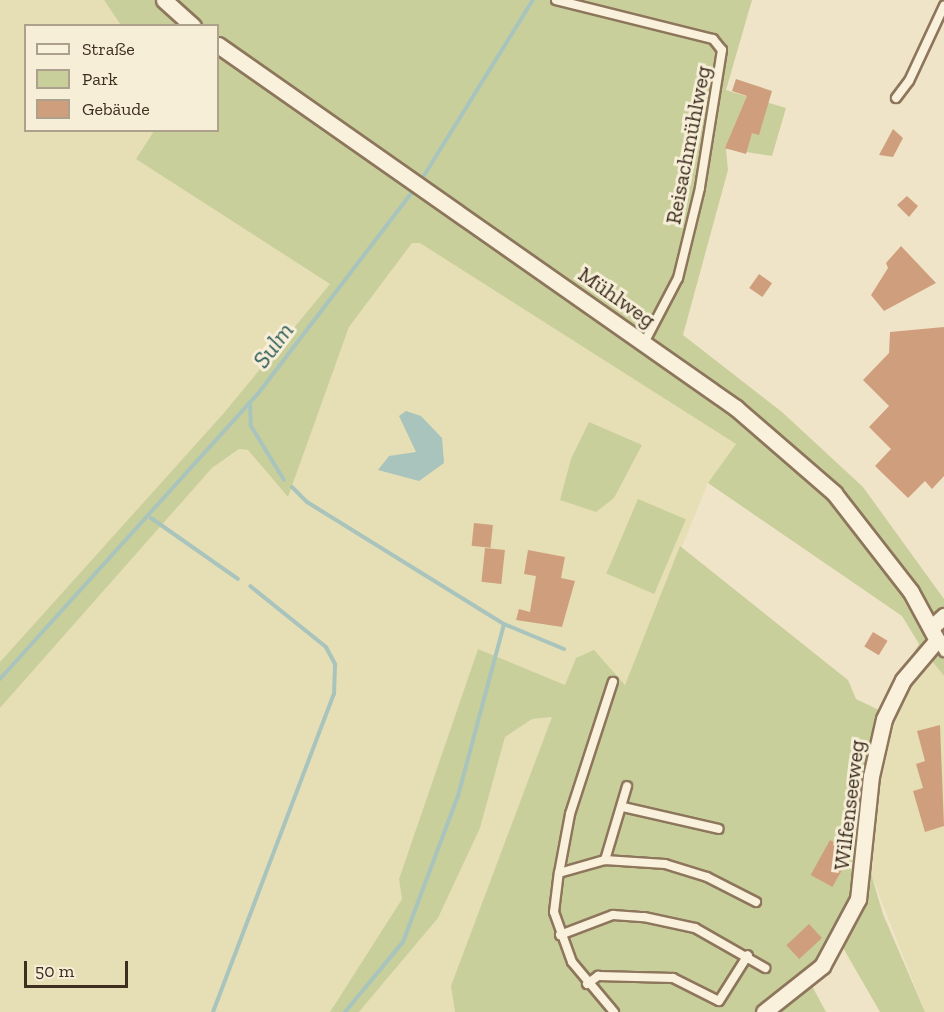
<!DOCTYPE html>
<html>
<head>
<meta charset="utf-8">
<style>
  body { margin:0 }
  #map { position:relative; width:944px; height:1012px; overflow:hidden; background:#f0e4c8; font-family:"Zilla Slab",serif }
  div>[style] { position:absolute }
  .farmland>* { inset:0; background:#e6deb5 }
  .green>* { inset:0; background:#c9cf9b; transform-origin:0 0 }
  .water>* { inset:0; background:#a9c4bc }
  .stream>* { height:4px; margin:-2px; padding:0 2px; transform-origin:2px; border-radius:2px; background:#a9c4bc }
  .building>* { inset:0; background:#cf9f7d; transform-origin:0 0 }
  .roads { filter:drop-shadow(2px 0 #8d765c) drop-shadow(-2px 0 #8d765c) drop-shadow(0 2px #8d765c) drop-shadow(0 -2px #8d765c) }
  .service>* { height:8px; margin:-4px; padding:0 4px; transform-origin:4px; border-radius:4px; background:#faf1dc }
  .minor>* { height:15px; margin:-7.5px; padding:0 7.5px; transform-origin:7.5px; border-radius:7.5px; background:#faf1dc }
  span { translate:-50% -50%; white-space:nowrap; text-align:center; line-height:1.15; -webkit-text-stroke:6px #f7eed8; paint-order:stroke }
  .street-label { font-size:22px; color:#3d2e20 }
  .water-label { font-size:24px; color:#2f5d5a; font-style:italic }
  .legend { position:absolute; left:24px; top:24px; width:195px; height:108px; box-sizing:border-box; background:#f7eed8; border:2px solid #ada18e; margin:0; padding:8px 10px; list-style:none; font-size:18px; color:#3d2e20 }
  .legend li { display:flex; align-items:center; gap:12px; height:30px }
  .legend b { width:30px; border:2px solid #ada18e }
  .scale { position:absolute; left:24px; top:961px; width:104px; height:27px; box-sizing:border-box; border:3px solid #3d2e20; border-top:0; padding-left:8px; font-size:18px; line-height:21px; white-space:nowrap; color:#3d2e20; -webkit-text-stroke:4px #f7eed8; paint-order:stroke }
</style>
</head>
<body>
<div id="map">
  <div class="farmland">
    <i style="clip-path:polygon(0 0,104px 0,122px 21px,121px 25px,26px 26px,26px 130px,154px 131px,137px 158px,330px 284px,223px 414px,0 662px)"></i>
    <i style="clip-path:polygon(420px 242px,736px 444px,708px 483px,625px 686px,585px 658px,576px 658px,565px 686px,478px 649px,399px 879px,402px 899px,330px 1012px,0 1012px,0 708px,212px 468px,239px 449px,248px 450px,288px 497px,349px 327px,412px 243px)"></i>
    <i style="clip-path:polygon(932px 661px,944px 676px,944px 1012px,925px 1012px,872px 877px,876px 777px,888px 723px,912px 678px)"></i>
    <i style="clip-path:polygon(553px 717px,452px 986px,455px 1012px,359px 1012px,438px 918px,480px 828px,505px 737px,532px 719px)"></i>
  </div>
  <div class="green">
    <i style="clip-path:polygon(104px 0,752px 0,726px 90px,786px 108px,772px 156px,726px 149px,728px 170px,683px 335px,782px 412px,863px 487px,944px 599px,944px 676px,932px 661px,925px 665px,888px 723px,876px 777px,871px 847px,872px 877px,883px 914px,925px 1012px,880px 1012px,842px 946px,812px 986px,826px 1012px,455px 1012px,451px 986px,552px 717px,532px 719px,505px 737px,480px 828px,438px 918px,359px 1012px,330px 1012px,402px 899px,399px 879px,478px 649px,565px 685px,576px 658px,594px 650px,625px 685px,680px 546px,848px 680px,856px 699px,879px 710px,919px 644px,902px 616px,708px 483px,736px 444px,420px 243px,412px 243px,349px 327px,288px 497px,248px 450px,239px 449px,212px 468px,0 708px,0 662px,223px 414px,330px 284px,136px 159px,154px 131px,218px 130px,218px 26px,121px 25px)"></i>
    <i style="clip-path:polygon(589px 422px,642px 445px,614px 498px,596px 512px,560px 500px,571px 459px)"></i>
    <i style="left:638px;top:499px;width:52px;height:81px;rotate:23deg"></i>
  </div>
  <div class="water">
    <i style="clip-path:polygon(406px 411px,421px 416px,442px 438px,444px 463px,419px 481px,378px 470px,389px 456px,416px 452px,399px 416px)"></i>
  </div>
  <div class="stream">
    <i style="left:420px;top:182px;width:214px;rotate:-58.2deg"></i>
    <i style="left:250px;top:403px;width:23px;rotate:88deg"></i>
    <i style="left:251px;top:426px;width:63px;rotate:58.6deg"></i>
    <i style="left:292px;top:487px;width:21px;rotate:45deg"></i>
    <i style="left:307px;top:502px;width:232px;rotate:31.8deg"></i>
    <i style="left:504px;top:624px;width:65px;rotate:22.6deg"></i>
    <i style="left:151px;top:518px;width:106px;rotate:35deg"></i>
    <i style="left:0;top:679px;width:383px;rotate:-47.9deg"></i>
    <i style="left:257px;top:395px;width:260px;rotate:-52.6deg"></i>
    <i style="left:213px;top:1012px;width:340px;rotate:-69.2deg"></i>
    <i style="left:334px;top:694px;width:30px;rotate:-88deg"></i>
    <i style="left:335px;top:664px;width:19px;rotate:-118deg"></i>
    <i style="left:326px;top:647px;width:97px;rotate:-141.2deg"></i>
    <i style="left:345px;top:1012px;width:91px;rotate:-50.4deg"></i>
    <i style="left:403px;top:942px;width:156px;rotate:-69.4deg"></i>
    <i style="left:458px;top:796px;width:178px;rotate:-75deg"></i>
  </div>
  <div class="building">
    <i style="clip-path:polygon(736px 79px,772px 91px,759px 135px,752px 133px,746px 154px,725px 148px,747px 96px,732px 91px)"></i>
    <i style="clip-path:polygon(893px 129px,903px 138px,893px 157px,879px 155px)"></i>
    <i style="clip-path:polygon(907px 196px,918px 206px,909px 217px,897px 205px)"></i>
    <i style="clip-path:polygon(901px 246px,936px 283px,884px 311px,871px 295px,888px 268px,886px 263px)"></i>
    <i style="left:759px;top:274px;width:16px;height:17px;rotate:35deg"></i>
    <i style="clip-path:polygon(944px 327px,944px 476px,932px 489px,925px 481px,908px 498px,875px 466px,891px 449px,869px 427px,889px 406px,863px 380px,889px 353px,890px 332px)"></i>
    <i style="left:474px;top:523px;width:19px;height:23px;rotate:6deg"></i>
    <i style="left:485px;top:548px;width:20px;height:34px;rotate:6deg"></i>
    <i style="clip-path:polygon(528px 550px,565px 557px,561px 578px,575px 581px,562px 627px,516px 620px,519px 609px,530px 612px,536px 576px,524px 574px)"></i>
    <i style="left:873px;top:632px;width:17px;height:17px;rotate:31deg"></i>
    <i style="clip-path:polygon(940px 725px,944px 826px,925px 832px,913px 791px,923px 788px,916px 764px,925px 761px,917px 731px)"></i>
    <i style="left:830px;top:840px;width:25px;height:40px;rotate:29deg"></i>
    <i style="left:809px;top:924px;width:19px;height:31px;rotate:47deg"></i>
  </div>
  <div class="roads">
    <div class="service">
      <i style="left:556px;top:0;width:162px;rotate:14deg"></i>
      <i style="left:713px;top:39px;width:14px;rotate:51deg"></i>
      <i style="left:722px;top:50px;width:140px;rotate:99.1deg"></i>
      <i style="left:700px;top:188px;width:93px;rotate:103.7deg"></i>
      <i style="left:678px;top:278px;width:73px;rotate:117.6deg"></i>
      <i style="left:896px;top:98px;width:21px;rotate:-53deg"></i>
      <i style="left:909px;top:81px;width:83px;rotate:-65deg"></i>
      <i style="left:937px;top:640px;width:14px;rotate:60deg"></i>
      <i style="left:623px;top:807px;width:98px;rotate:12.9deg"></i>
      <i style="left:605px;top:860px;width:60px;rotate:3.8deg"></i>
      <i style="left:665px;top:864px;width:44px;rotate:17.2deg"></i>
      <i style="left:707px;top:877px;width:55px;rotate:27deg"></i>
      <i style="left:559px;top:873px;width:60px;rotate:-79.4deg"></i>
      <i style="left:570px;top:814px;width:139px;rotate:-72deg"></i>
      <i style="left:560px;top:935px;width:57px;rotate:-20.7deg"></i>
      <i style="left:613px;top:915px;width:31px;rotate:4deg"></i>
      <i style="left:644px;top:917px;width:52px;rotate:12.2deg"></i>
      <i style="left:695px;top:928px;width:81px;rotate:29.7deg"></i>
      <i style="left:587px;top:984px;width:14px;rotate:-36deg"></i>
      <i style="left:598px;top:976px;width:75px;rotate:1.5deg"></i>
      <i style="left:673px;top:978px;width:51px;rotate:26.6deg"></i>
      <i style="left:719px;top:1001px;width:54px;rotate:-57.8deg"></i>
      <i style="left:614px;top:1012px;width:65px;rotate:-130deg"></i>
      <i style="left:572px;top:962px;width:53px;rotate:-109.8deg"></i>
      <i style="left:554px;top:912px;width:39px;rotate:-83deg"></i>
      <i style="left:559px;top:873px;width:48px;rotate:-15.8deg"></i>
      <i style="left:605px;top:860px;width:77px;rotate:-73.4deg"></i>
    </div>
    <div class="minor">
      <i style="left:164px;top:0;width:39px;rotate:42deg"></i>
      <i style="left:218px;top:45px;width:633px;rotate:35.02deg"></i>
      <i style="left:736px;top:408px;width:130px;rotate:40.9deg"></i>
      <i style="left:834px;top:493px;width:125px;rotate:52.1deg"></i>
      <i style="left:911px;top:592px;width:55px;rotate:61.6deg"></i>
      <i style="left:937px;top:640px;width:52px;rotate:130.4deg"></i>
      <i style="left:903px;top:680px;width:43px;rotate:116deg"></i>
      <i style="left:884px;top:719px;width:58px;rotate:102.8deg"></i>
      <i style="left:871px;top:776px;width:124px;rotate:96deg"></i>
      <i style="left:858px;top:899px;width:76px;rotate:118.2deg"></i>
      <i style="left:822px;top:966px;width:74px;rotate:141.6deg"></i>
      <i style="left:931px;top:628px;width:18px;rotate:-43deg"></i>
    </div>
  </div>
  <div class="street-label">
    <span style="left:688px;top:145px;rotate:-79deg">Reisachmühlweg</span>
    <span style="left:617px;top:297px;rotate:35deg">Mühlweg</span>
    <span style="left:849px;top:805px;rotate:-83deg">Wilfenseeweg</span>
  </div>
  <div class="water-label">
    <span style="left:273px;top:345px;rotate:-53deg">Sulm</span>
  </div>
  <ul class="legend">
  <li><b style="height:8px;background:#faf1dc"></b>Straße</li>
  <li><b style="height:16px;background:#c9cf9b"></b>Park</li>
  <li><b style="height:16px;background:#cf9f7d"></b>Gebäude</li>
  </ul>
  <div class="scale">50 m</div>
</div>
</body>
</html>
